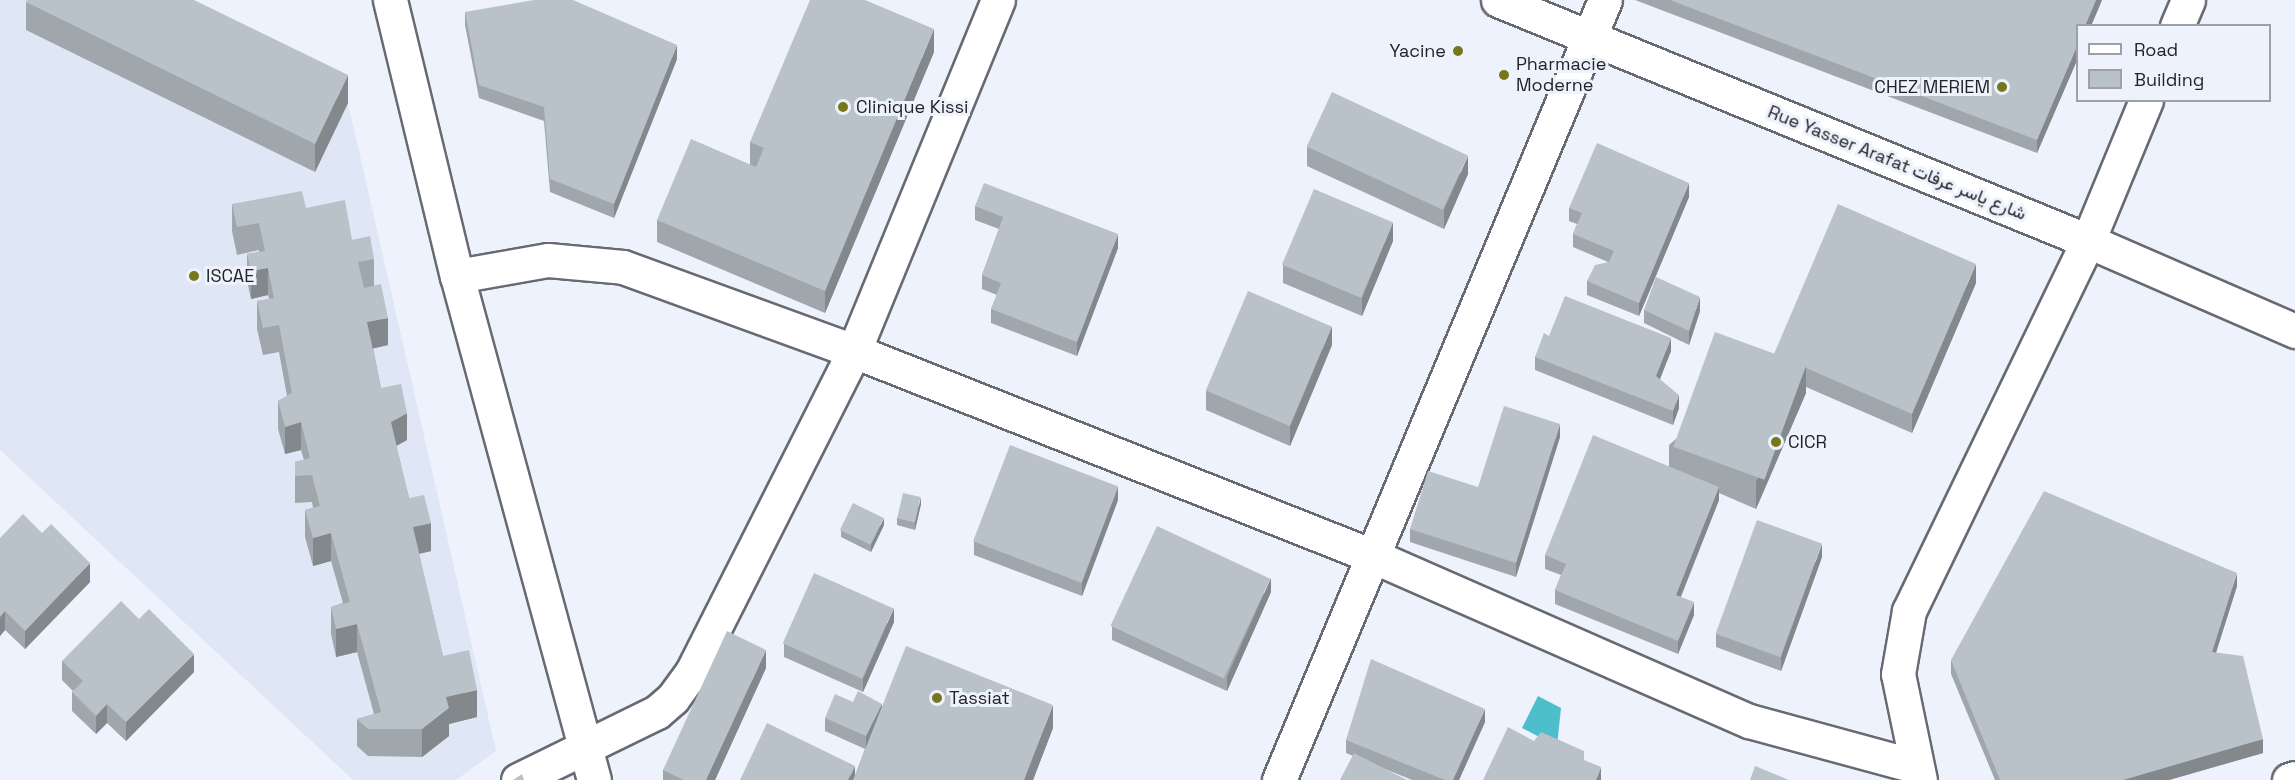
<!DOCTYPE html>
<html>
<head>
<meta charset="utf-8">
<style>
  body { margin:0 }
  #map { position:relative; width:2295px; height:780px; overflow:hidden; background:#eef2fc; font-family:"Space Grotesk",Vazirmatn,sans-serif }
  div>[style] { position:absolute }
  .built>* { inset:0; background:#dfe6f6 }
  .water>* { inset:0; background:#4ebfca }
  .roads { filter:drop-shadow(2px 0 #676a72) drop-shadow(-2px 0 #676a72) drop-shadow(0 2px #676a72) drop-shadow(0 -2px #676a72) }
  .street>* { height:33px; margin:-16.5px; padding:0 16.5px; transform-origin:16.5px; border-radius:16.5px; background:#fff }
  .wall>* { inset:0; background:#9fa7ac }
  .shaded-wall>* { inset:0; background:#82888c }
  .building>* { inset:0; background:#b9c2c8; transform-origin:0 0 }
  .dots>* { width:16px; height:16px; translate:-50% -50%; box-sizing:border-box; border:3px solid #eef2fc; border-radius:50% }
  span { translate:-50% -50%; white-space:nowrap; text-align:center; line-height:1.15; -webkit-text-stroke:6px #eef2fc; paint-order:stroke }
  .poi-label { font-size:18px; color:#232428 }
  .right { translate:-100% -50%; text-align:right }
  .left { translate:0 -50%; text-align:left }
  .street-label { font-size:18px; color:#232428 }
  .legend { position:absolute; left:2076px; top:24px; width:195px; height:78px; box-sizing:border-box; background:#eef2fc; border:2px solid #9da0a7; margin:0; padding:8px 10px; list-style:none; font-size:18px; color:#232428 }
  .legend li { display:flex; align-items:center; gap:12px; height:30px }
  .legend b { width:30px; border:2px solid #9da0a7 }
</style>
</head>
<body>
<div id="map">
  <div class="built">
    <i style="clip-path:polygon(0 0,138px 0,348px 103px,496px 751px,456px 780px,353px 780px,0 450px)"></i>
  </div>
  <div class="water">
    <i style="clip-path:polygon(1538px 696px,1561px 708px,1557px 746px,1522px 728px)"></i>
  </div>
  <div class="roads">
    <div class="street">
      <i style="left:390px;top:0;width:284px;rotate:76.4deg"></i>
      <i style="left:457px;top:276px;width:522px;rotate:74.79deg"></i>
      <i style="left:1498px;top:0;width:637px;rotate:22.22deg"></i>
      <i style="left:2088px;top:241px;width:226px;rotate:23.5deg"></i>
      <i style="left:2177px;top:26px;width:28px;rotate:-67deg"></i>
      <i style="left:457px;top:276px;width:92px;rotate:-10deg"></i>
      <i style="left:548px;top:260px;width:75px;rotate:5.3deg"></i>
      <i style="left:623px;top:267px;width:246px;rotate:20deg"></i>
      <i style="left:854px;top:351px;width:560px;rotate:21.57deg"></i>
      <i style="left:1375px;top:557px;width:408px;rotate:23.7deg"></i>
      <i style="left:1749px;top:721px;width:172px;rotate:15.2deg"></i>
      <i style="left:518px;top:780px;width:155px;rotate:-26.1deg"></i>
      <i style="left:657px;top:712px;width:21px;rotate:-41deg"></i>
      <i style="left:673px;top:698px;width:32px;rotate:-54deg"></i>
      <i style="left:692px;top:672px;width:360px;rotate:-63.2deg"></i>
      <i style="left:854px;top:351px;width:379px;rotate:-67.7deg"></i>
      <i style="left:1279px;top:780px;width:845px;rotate:-67.32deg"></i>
      <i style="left:1920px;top:780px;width:108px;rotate:-101.7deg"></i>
      <i style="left:1898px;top:674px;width:64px;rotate:-80.1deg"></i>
      <i style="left:1909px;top:611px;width:411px;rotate:-64.2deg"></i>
      <i style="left:2088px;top:241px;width:152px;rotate:-67.6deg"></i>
      <i style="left:2289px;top:780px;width:6px;rotate:-18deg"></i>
    </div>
  </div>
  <div class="wall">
    <i style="clip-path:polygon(1635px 0,2102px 0,2091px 26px,2078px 26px,2078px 58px,2037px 153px)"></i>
    <i style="clip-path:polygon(26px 2px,348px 103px,315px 172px,26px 30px)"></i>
    <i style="clip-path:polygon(465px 12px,677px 59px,614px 218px,550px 192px,544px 121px,479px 98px,465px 25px)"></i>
    <i style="clip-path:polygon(934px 52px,825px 313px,657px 242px,657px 220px,750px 164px,750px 142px)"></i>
    <i style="clip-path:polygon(1307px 147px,1468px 174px,1444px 229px,1307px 166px)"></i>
    <i style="clip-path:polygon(1689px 197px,1639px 316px,1587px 295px,1587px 281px,1608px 262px,1573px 247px,1573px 234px,1577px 224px,1569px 221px,1569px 208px)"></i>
    <i style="clip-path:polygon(232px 204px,306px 208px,352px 240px,374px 259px,374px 286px,388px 345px,373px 348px,381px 388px,407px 440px,396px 446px,409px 498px,431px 551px,419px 554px,443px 656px,477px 717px,449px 724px,449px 736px,422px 757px,368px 756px,357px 746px,357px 719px,374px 714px,357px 652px,336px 657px,331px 634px,331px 607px,343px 603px,331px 561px,313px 566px,305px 537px,305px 510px,313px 508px,312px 502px,295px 503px,295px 462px,304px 460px,301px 450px,285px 454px,278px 429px,278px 401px,287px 396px,279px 352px,263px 355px,257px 329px,257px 301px,269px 299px,268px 295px,251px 299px,247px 281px,247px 254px,259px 252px,259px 250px,237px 255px,232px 231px)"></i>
    <i style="clip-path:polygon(975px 206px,1118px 248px,1077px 356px,991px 323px,991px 309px,997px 295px,982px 289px,982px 275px,999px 229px,975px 220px)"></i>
    <i style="clip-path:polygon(1393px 241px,1362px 316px,1283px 283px,1283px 265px)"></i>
    <i style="clip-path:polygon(1976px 283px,1912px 433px,1806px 387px,1806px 393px,1756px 509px,1719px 493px,1719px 500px,1681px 597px,1694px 615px,1678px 654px,1555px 604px,1555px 590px,1561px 575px,1545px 569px,1545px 555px,1669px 466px,1669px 445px,1774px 354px)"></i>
    <i style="clip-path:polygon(1644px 310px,1700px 311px,1689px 345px,1644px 323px)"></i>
    <i style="clip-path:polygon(1549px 336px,1671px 351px,1660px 379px,1679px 408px,1673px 425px,1535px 370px,1535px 357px)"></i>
    <i style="clip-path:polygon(1332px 345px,1290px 446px,1206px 410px,1206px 391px)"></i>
    <i style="clip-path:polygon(1560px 437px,1516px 577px,1410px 542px,1410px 529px)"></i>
    <i style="clip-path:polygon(1118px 500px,1082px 596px,974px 555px,974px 541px)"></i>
    <i style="clip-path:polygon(921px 504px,915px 530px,897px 525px,897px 518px)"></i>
    <i style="clip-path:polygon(884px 525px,871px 552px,841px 537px,841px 530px)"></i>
    <i style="clip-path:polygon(0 538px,90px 582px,25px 649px,5px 630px,0 636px)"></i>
    <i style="clip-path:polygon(1822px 557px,1781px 671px,1716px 647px,1716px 634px)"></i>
    <i style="clip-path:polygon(2237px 586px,2216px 653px,2263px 753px,2169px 780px,1995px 780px,1951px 674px,1951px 660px)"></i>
    <i style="clip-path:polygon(1271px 592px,1227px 691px,1112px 640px,1112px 626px)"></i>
    <i style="clip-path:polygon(894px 622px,863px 692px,784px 657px,784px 644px)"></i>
    <i style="clip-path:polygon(62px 661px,194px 672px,126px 741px,107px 723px,96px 734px,72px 711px,72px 692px,73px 691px,62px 680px)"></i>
    <i style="clip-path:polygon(766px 668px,715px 780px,663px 780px,663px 770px)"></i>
    <i style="clip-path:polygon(853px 702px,882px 707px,1053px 728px,1033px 780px,740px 780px,855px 776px,865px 749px,825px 731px,825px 718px)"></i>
    <i style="clip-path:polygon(1485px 722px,1459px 780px,1412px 780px,1346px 753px,1346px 740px)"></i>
  </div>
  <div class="shaded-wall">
    <i style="clip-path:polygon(2096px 0,2102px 0,2091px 26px,2085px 26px)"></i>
    <i style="clip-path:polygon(934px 29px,934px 52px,825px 313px,825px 291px)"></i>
    <i style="clip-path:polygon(2078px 44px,2078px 58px,2037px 153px,2037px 140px)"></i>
    <i style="clip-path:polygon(677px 45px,677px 59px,614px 218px,614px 204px)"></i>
    <i style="clip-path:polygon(348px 75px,348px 103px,315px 172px,315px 144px)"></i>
    <i style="clip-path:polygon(1468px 156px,1468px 174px,1444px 229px,1444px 210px)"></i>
    <i style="clip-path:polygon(1689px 183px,1689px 197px,1639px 316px,1639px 303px)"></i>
    <i style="clip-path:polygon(1393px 222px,1393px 241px,1362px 316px,1362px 298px)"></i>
    <i style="clip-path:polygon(1118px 234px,1118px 248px,1077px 356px,1077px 342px)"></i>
    <i style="clip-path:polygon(1976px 264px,1976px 283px,1912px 433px,1912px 414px)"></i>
    <i style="clip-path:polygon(268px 268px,268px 295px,251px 299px,251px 271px)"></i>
    <i style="clip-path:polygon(1700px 297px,1700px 311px,1689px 345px,1689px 331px)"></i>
    <i style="clip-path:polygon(388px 318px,388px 345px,367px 350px,367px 322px)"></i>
    <i style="clip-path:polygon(1332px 326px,1332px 345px,1290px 446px,1290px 427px)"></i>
    <i style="clip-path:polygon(1671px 338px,1671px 351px,1656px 389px,1656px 376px)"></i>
    <i style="clip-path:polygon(1806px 366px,1806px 393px,1756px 509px,1756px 482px)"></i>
    <i style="clip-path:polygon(1679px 395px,1679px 408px,1673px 425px,1673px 411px)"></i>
    <i style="clip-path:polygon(407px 413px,407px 440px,391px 449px,391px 422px)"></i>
    <i style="clip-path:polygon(301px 422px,301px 450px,285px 454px,285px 427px)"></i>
    <i style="clip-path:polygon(1560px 424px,1560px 437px,1516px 577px,1516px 563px)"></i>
    <i style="clip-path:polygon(1118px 486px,1118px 500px,1082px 596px,1082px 583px)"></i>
    <i style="clip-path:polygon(1719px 487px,1719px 500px,1676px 608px,1676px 595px)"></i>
    <i style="clip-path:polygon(921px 497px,921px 504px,915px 530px,915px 523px)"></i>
    <i style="clip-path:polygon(884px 518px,884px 525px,871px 552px,871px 545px)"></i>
    <i style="clip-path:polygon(431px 523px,431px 551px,413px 555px,413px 527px)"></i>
    <i style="clip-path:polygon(331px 533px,331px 561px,313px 566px,313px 538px)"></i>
    <i style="clip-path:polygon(1822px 544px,1822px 557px,1781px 671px,1781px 657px)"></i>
    <i style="clip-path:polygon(90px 563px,90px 582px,25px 649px,25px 631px)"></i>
    <i style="clip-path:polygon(2237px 573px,2237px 586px,2212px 665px,2212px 652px)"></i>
    <i style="clip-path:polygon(1271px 578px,1271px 592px,1227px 691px,1227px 677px)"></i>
    <i style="clip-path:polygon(1694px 602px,1694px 615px,1678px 654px,1678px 641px)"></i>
    <i style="clip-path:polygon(894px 608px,894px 622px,863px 692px,863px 679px)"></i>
    <i style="clip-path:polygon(5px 611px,5px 630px,0 636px,0 617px)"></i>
    <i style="clip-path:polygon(357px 624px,357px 652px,336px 657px,336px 629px)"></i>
    <i style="clip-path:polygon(766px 650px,766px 668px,715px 780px,706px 780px)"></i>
    <i style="clip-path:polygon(194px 654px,194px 672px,126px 741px,126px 722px)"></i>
    <i style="clip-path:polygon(477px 690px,477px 717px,449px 724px,449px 736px,422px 757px,422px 729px,446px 697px)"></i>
    <i style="clip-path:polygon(107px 704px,107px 723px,96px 734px,96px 716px)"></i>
    <i style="clip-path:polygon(882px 704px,882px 717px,866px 750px,866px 736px)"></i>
    <i style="clip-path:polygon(1053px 705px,1053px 728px,1033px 780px,1024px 780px)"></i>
    <i style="clip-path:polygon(1485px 709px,1485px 722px,1459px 780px,1453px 780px)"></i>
    <i style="clip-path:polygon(2263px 739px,2263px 753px,2169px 780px,2123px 780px)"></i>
    <i style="clip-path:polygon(855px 766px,855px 780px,848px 780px)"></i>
    <i style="clip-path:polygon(1601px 767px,1601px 780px,1596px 780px)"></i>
  </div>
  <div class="building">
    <i style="clip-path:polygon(27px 0,194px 0,348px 75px,315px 144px,26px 2px)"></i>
    <i style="clip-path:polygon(534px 0,573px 0,677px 45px,614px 204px,550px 179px,544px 107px,479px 85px,465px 12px)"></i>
    <i style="clip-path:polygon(810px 0,865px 0,934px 29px,825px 291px,657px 220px,691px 139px,756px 167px,764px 148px,750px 142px)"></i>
    <i style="clip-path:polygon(1670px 0,2096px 0,2085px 26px,2078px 26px,2078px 44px,2037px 140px)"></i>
    <i style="left:1332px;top:92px;width:150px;height:60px;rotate:25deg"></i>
    <i style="clip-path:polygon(1597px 143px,1689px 183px,1639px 303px,1587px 281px,1595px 265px,1609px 262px,1614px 251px,1573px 234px,1582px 213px,1569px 208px)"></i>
    <i style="clip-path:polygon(984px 183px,1118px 234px,1077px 342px,991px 309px,1001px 283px,982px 275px,1003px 217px,975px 206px)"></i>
    <i style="left:1314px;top:189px;width:86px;height:82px;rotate:23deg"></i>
    <i style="clip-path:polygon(302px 191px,306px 208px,345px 200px,352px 240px,370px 236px,374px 259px,358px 262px,364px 288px,381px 284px,388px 318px,367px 322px,381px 388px,401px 384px,407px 413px,391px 422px,409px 498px,424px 495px,431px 523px,413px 527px,443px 656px,469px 650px,477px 690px,446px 697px,449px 708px,422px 729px,368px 729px,357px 719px,381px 712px,357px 624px,336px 629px,331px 607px,350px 602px,331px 533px,313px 538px,305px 510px,320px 506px,312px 475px,295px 476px,295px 462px,310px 458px,301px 422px,285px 427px,278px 401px,292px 393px,279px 325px,263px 328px,257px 301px,274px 298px,268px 268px,251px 271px,247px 254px,265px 251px,259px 223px,237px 227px,232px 204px)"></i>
    <i style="clip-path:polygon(1838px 204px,1976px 264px,1912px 414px,1806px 368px,1806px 366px,1774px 354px)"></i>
    <i style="clip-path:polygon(1656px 277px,1700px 297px,1689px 331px,1644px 310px)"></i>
    <i style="left:1248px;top:291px;width:91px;height:108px;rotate:23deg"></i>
    <i style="clip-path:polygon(1565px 296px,1671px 338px,1656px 376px,1679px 395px,1673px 411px,1535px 357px,1544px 333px,1549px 336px)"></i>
    <i style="left:1715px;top:332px;width:97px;height:122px;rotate:20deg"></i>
    <i style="clip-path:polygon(1504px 406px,1560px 424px,1516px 563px,1410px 529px,1428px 471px,1478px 487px)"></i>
    <i style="clip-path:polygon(1593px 435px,1719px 487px,1676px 595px,1694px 602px,1678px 641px,1555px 590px,1566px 564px,1545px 555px)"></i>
    <i style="left:1010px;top:445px;width:116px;height:103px;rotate:21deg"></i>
    <i style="clip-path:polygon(2044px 491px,2237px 573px,2212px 652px,2243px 656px,2263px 739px,2123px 780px,2000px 780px,1951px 660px)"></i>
    <i style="left:903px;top:493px;width:18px;height:26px;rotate:13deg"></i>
    <i style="left:853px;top:503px;width:34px;height:30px;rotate:26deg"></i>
    <i style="clip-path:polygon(23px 514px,42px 533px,51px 524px,90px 563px,25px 631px,5px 611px,0 617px,0 538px)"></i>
    <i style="left:1757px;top:520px;width:69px;height:121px;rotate:20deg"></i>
    <i style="left:1157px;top:526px;width:125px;height:110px;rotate:25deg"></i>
    <i style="left:814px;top:573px;width:87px;height:77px;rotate:24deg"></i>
    <i style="clip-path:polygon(121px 601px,139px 619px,149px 609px,194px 654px,126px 722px,107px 704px,96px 716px,72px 692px,83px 681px,62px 661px)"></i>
    <i style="clip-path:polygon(727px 631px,766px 650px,706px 780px,684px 780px,663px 770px)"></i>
    <i style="clip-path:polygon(906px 646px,1053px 705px,1024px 780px,853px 780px)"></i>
    <i style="clip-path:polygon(1371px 659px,1485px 709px,1453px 780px,1445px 780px,1346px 740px)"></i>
    <i style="clip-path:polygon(858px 691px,882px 704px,866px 736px,825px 718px,835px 694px,853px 702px)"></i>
    <i style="clip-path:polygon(767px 723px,855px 766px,848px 780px,740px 780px)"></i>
    <i style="clip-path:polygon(1508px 727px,1534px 741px,1541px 732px,1584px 751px,1584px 760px,1601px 767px,1596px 780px,1483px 780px)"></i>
    <i style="clip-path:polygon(1354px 753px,1407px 780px,1340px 780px)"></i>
    <i style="clip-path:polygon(1755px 766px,1789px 780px,1750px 780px)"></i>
    <i style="clip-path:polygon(522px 774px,524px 780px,513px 780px)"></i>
  </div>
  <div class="dots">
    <i style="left:1458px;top:51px;background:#76761d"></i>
    <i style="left:1504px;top:75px;background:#76761d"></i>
    <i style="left:2002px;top:87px;background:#76761d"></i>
    <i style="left:843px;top:107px;background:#76761d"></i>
    <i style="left:194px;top:276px;background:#76761d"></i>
    <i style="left:1776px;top:442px;background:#76761d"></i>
    <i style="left:937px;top:698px;background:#76761d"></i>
  </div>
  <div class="poi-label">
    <span class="right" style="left:1446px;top:51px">Yacine</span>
    <span class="left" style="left:1516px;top:75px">Pharmacie<br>Moderne</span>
    <span class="right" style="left:1990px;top:87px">CHEZ MERIEM</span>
    <span class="left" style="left:856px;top:107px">Clinique Kissi</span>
    <span class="left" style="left:206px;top:276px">ISCAE</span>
    <span class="left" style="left:1788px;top:442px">CICR</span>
    <span class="left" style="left:949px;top:698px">Tassiat</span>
  </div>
  <div class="street-label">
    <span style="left:1897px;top:163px;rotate:22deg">Rue Yasser Arafat شارع ياسر عرفات</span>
  </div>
  <ul class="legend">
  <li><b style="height:8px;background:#fff"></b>Road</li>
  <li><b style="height:16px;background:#b9c2c8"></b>Building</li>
  </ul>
</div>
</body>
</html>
